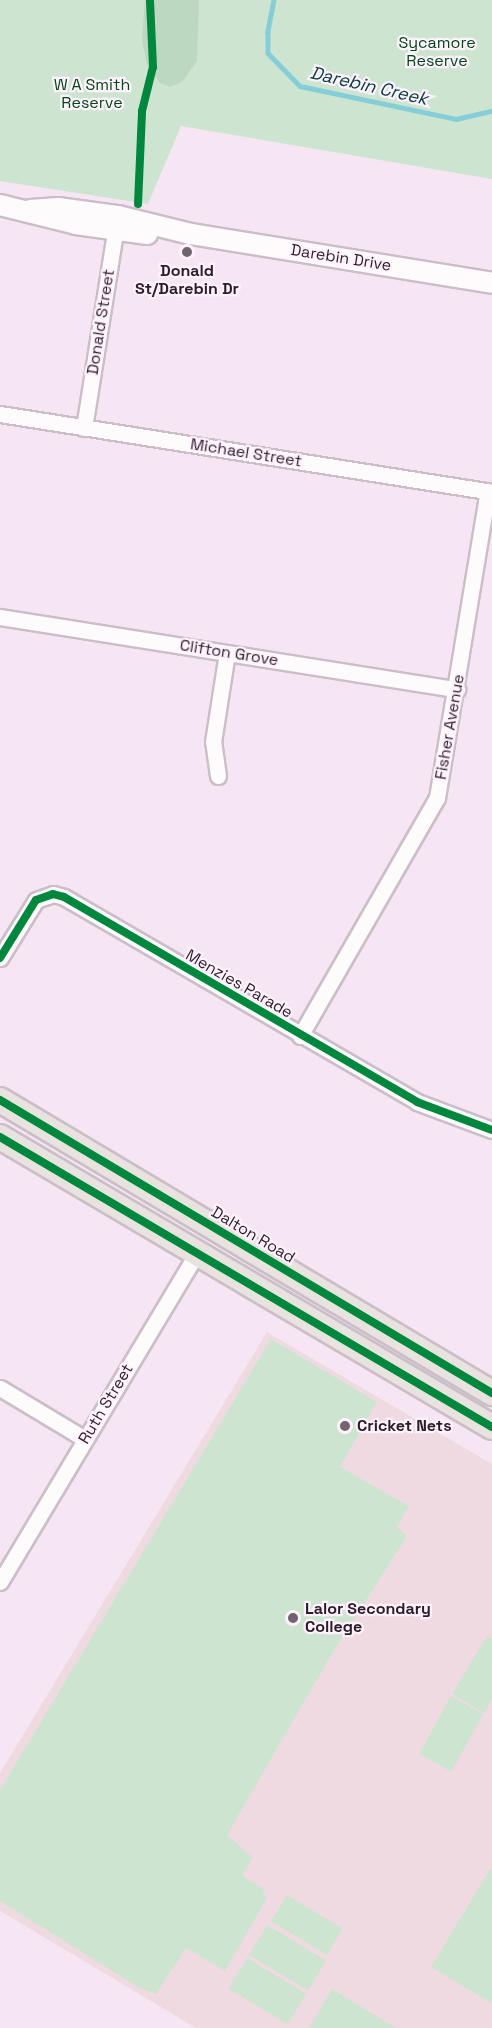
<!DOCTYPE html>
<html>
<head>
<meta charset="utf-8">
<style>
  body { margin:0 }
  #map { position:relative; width:492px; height:2028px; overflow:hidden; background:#f6e6f4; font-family:"Space Grotesk",sans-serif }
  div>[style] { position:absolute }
  .education>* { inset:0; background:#f0dae2 }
  .green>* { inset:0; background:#cde4d0; transform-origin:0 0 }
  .forest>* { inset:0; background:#bdd8c1 }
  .stream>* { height:4.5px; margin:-2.25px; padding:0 2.25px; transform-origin:2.25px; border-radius:2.25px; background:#86ced7 }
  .roads { filter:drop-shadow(2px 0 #cbbec9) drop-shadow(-2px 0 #cbbec9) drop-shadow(0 2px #cbbec9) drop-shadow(0 -2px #cbbec9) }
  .minor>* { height:15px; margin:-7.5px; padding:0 7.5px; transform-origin:7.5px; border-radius:7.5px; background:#fefbfd }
  .tertiary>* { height:20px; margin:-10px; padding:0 10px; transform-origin:10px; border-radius:10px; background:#fefbfd }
  .primary>* { height:24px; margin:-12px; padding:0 12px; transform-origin:12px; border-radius:12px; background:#e8e3df }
  .cycleway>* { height:8px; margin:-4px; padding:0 4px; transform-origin:4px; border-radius:4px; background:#00873e }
  .dots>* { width:16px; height:16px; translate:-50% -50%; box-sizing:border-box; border:3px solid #fff2fd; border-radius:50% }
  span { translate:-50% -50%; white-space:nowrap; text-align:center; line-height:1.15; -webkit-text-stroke:4.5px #fff2fd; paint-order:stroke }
  .park-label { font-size:16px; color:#004715 }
  .street-label { font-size:16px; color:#291e28 }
  .poi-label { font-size:16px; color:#291e28; font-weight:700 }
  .left { translate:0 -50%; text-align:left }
  .water-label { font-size:18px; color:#0c4043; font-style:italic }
</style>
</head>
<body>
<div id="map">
  <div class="education">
    <i style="clip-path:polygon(267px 1332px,492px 1464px,492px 2028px,196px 2028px,0 1911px,0 1773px)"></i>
  </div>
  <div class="green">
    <i style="clip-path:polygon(0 0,492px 0,492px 179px,181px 126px,148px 204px,0 181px)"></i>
    <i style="clip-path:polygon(271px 1339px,377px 1402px,340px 1467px,409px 1506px,397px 1527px,407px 1536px,330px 1657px,227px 1835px,253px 1858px,242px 1875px,265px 1890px,263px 1894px,267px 1898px,225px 1971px,186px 1948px,156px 1994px,138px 1987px,0 1901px,0 1790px)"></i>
    <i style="clip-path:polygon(487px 1636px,492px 1639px,492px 1699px,484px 1713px,452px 1694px)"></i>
    <i style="left:451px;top:1696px;width:37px;height:66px;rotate:29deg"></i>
    <i style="clip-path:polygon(492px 1866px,492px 2003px,491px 2003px,431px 1967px)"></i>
    <i style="left:287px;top:1895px;width:65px;height:31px;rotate:31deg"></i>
    <i style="left:267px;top:1925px;width:69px;height:35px;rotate:31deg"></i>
    <i style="left:247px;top:1958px;width:69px;height:36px;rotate:31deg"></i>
    <i style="clip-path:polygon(332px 1989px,396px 2028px,309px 2028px)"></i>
  </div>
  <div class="forest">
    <i style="clip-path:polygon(145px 0,199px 0,197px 61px,183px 81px,170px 87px,160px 83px,147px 65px,142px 40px)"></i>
  </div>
  <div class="stream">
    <i style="left:274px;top:0;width:33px;rotate:101deg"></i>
    <i style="left:268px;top:32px;width:21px;rotate:90deg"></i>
    <i style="left:268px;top:53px;width:46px;rotate:45.9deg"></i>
    <i style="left:300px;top:86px;width:159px;rotate:11.9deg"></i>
    <i style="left:456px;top:119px;width:37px;rotate:-13deg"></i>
  </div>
  <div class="roads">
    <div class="minor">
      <i style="left:0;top:414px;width:498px;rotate:9deg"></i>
      <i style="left:84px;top:428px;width:211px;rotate:-81deg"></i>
      <i style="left:0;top:617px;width:463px;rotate:9deg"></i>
      <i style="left:218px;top:776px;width:34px;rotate:-98deg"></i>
      <i style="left:213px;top:742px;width:90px;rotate:-81.1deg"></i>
      <i style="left:0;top:958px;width:68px;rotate:-58.2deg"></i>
      <i style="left:36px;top:900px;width:18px;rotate:-19deg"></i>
      <i style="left:53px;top:894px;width:11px;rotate:15deg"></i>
      <i style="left:64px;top:897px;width:408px;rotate:30.1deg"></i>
      <i style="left:417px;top:1102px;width:80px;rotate:20.5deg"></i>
      <i style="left:300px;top:1036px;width:275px;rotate:-60.1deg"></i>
      <i style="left:437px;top:798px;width:311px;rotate:-80.6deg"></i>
      <i style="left:0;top:1388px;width:99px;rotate:31deg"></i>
      <i style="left:0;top:1582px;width:383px;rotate:-59.1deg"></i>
    </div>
    <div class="tertiary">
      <i style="left:0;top:205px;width:78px;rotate:14deg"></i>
      <i style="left:76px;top:224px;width:72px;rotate:8deg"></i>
      <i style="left:30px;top:210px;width:28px;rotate:-4deg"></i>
      <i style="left:58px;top:208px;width:61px;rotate:7.6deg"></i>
      <i style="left:118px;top:216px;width:75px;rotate:13.9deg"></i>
      <i style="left:191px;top:234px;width:305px;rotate:9.2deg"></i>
    </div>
    <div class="primary">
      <i style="left:0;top:1100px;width:573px;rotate:30.78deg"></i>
      <i style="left:0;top:1137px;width:571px;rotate:30.52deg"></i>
    </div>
  </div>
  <div class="cycleway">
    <i style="left:138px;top:204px;width:93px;rotate:-87.5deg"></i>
    <i style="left:142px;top:111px;width:45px;rotate:-76deg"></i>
    <i style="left:153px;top:67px;width:67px;rotate:-92.6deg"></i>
    <i style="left:0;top:958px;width:68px;rotate:-58.2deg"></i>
    <i style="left:36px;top:900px;width:18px;rotate:-19deg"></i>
    <i style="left:53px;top:894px;width:11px;rotate:15deg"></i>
    <i style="left:64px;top:897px;width:408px;rotate:30.1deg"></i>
    <i style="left:417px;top:1102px;width:80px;rotate:20.5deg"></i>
    <i style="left:0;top:1100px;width:573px;rotate:30.78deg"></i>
    <i style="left:0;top:1137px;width:571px;rotate:30.52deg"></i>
  </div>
  <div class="dots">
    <i style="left:187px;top:252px;background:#71646f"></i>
    <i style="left:345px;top:1426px;background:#71646f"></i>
    <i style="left:293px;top:1618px;background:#71646f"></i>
  </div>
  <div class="park-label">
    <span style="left:437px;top:52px">Sycamore<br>Reserve</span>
    <span style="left:92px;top:94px">W A Smith<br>Reserve</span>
  </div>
  <div class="street-label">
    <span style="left:341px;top:258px;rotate:9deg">Darebin Drive</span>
    <span style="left:101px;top:322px;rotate:-81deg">Donald Street</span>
    <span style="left:246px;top:453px;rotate:9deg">Michael Street</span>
    <span style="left:229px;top:653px;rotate:9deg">Clifton Grove</span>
    <span style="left:450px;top:727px;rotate:-80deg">Fisher Avenue</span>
    <span style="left:239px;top:984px;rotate:30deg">Menzies Parade</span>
    <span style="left:253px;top:1235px;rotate:31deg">Dalton Road</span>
    <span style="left:106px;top:1404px;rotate:-59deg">Ruth Street</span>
  </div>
  <div class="poi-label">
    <span style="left:187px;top:280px">Donald<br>St/Darebin Dr</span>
    <span class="left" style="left:357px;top:1426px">Cricket Nets</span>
    <span class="left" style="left:305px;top:1618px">Lalor Secondary<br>College</span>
  </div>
  <div class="water-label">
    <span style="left:369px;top:86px;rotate:13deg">Darebin Creek</span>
  </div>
</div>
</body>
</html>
